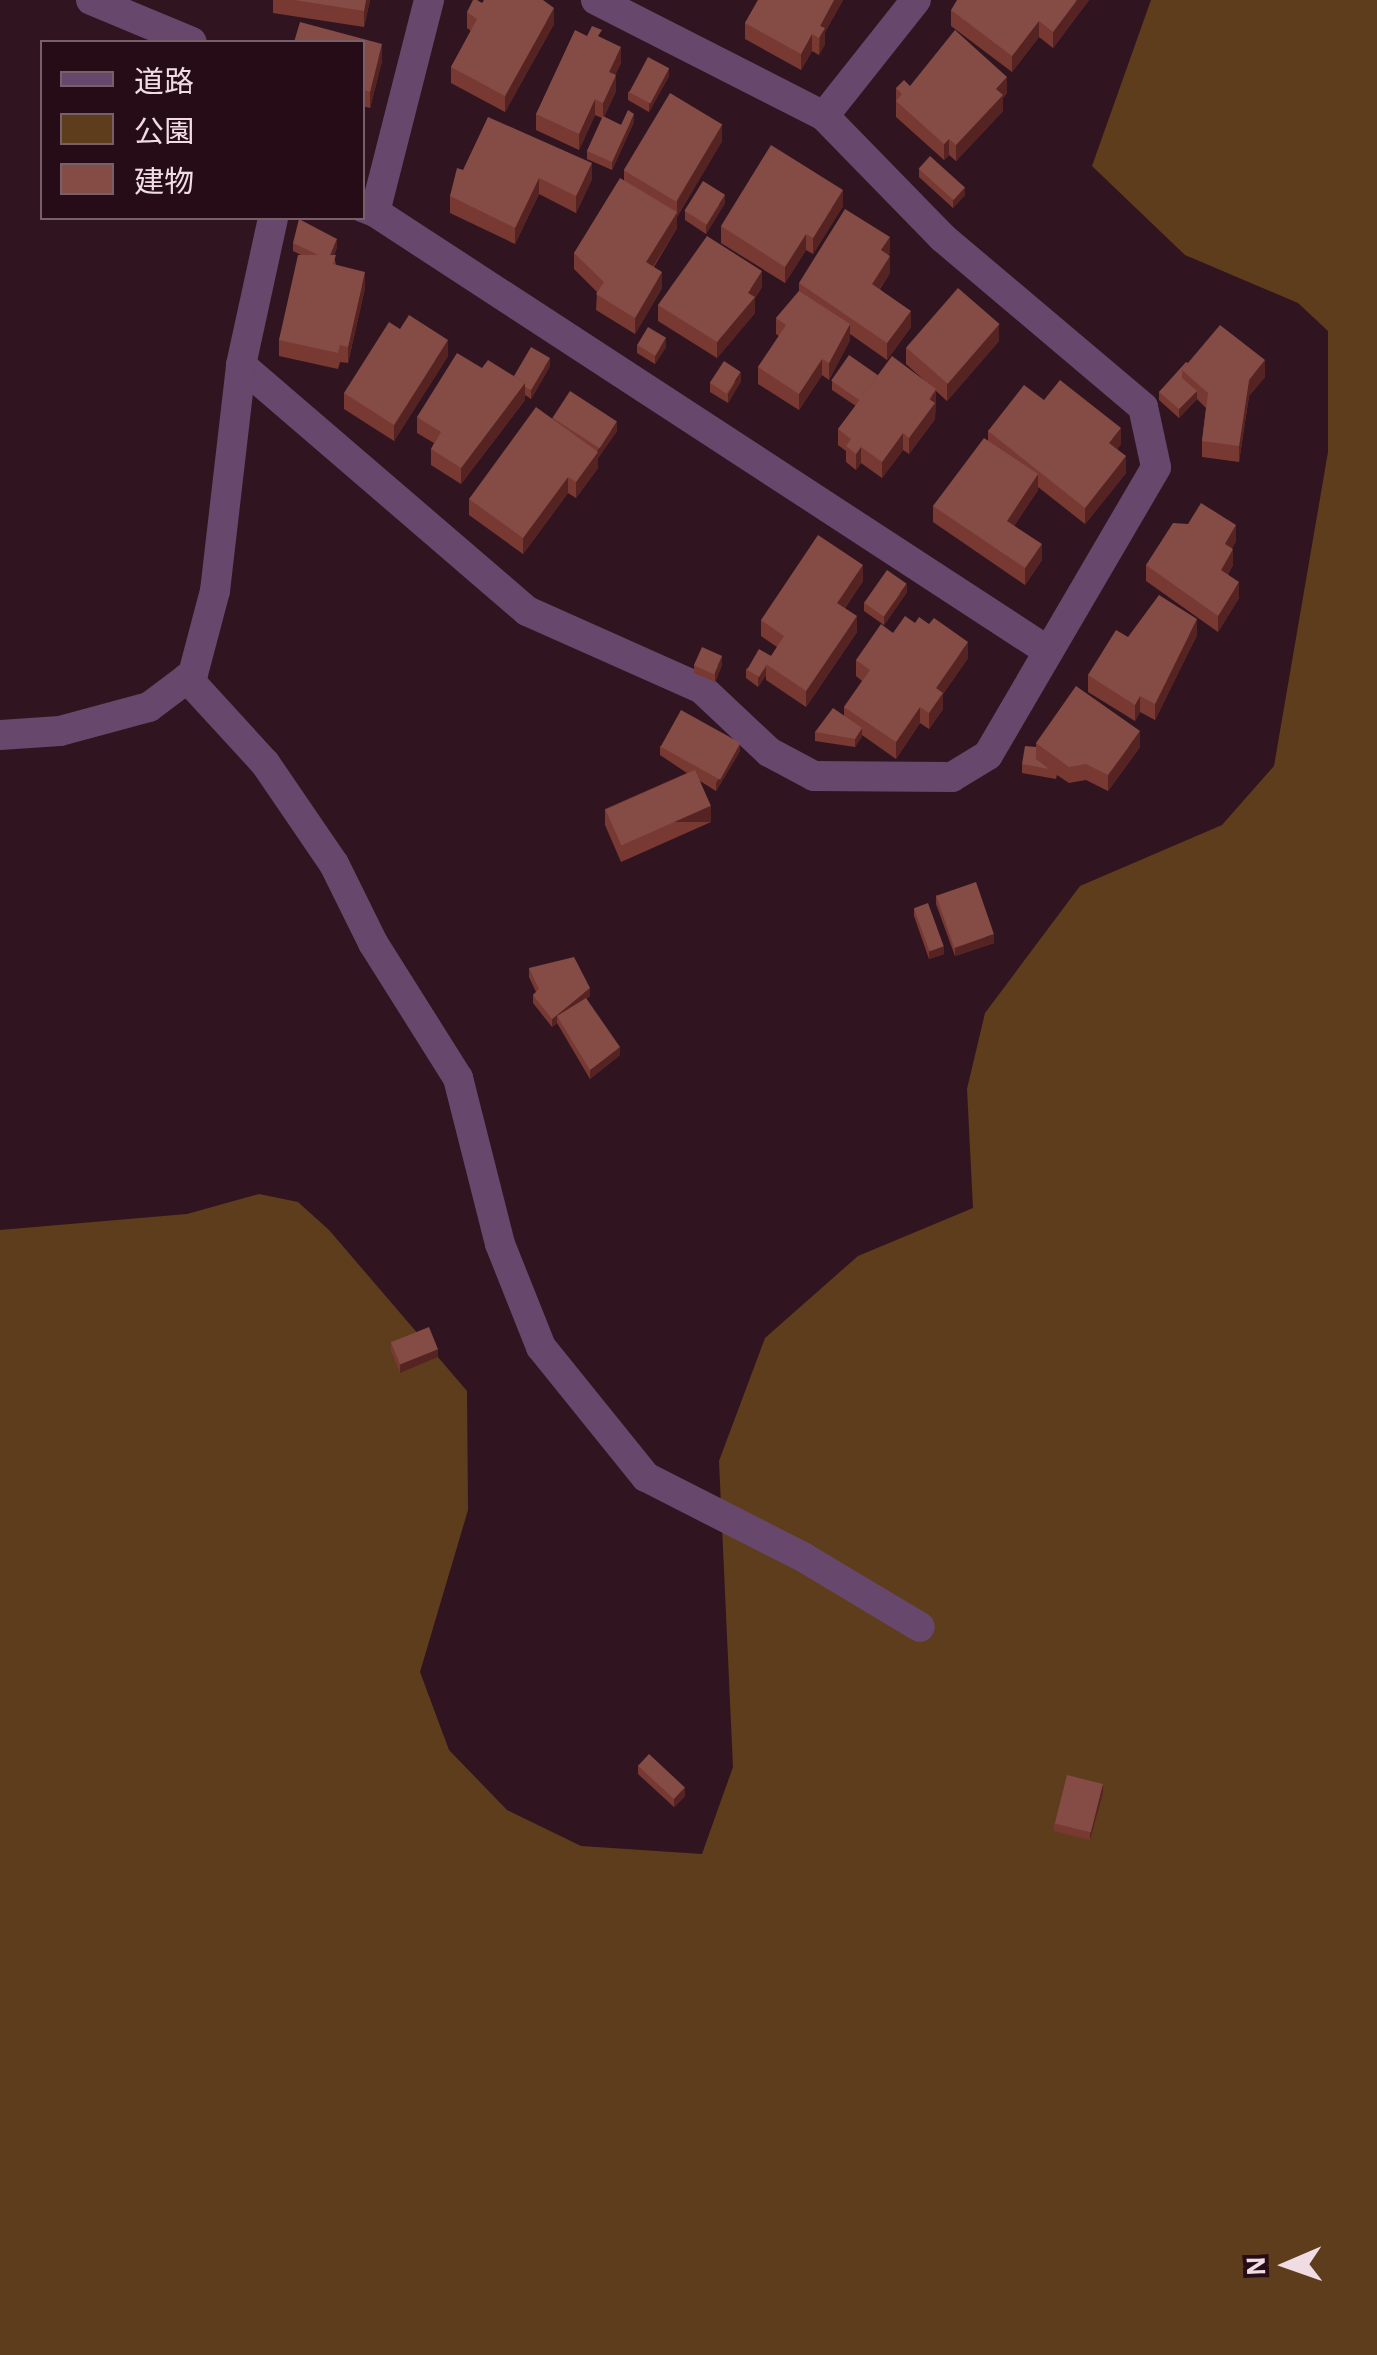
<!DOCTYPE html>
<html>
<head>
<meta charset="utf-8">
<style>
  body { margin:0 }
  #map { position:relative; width:1377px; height:2355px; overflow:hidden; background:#301520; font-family:"Alegreya Sans","Noto Sans JP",sans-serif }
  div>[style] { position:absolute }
  .green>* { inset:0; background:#5e3d1c }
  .street>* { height:30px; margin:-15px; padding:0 15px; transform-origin:15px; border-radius:15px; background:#67476b }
  .wall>* { inset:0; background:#783932 }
  .shaded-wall>* { inset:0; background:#562323; transform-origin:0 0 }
  .building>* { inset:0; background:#854b45; transform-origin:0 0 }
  span { translate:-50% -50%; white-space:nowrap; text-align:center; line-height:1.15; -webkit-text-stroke:9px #260c17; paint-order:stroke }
  .legend { position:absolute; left:40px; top:40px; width:325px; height:180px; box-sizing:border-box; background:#260c17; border:2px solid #776069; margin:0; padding:12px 18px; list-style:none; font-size:30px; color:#f0dde3 }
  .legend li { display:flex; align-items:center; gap:20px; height:50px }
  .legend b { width:50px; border:2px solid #776069 }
  .north { position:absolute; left:1237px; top:2215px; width:100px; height:100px; -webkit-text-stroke:8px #260c17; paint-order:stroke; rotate:268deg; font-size:28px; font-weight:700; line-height:40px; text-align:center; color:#f0dde3 }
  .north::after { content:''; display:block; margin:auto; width:35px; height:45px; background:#f0dde3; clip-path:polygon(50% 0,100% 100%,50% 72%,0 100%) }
</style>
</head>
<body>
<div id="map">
  <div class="green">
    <i style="clip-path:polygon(1151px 0,1377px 0,1377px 2355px,0 2355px,0 1230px,187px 1214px,259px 1194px,298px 1202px,329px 1230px,467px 1391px,468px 1510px,420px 1672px,449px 1750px,507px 1810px,581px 1846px,702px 1854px,733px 1767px,719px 1461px,765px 1338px,858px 1256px,973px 1208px,967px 1089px,985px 1013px,1080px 886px,1222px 825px,1274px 766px,1328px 452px,1328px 331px,1298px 303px,1185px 255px,1092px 166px)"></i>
  </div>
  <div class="street">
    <i style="left:91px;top:0;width:109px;rotate:22.6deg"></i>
    <i style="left:824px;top:116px;width:148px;rotate:-51.6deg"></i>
    <i style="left:362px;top:207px;width:14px;rotate:21deg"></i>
    <i style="left:375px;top:212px;width:219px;rotate:-75.7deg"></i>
    <i style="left:375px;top:212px;width:804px;rotate:33.12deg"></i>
    <i style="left:241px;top:365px;width:377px;rotate:40.7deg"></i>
    <i style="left:527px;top:611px;width:192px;rotate:24deg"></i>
    <i style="left:702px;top:689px;width:92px;rotate:43.2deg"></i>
    <i style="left:769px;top:752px;width:51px;rotate:28.1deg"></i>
    <i style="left:814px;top:776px;width:138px;rotate:0.4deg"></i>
    <i style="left:952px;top:777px;width:42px;rotate:-31.4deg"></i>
    <i style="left:988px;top:755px;width:333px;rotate:-59.7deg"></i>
    <i style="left:1156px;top:467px;width:61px;rotate:-102.2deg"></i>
    <i style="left:1143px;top:407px;width:262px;rotate:-139.8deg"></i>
    <i style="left:943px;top:238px;width:170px;rotate:-134.3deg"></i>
    <i style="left:824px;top:116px;width:256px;rotate:-153deg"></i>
    <i style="left:187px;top:678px;width:115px;rotate:47.5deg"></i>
    <i style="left:265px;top:763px;width:122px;rotate:55.7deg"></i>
    <i style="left:334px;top:864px;width:88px;rotate:63.7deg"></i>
    <i style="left:373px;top:943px;width:160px;rotate:57.8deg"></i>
    <i style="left:458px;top:1078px;width:171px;rotate:75.8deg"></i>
    <i style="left:500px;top:1244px;width:111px;rotate:68.3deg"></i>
    <i style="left:541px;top:1347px;width:167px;rotate:51.1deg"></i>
    <i style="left:646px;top:1477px;width:176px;rotate:27deg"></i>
    <i style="left:803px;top:1557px;width:136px;rotate:30.9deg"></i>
    <i style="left:0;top:735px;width:60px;rotate:-3.8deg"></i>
    <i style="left:60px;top:731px;width:92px;rotate:-15.1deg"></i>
    <i style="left:149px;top:707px;width:55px;rotate:-36.9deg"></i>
    <i style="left:193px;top:674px;width:86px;rotate:-75.2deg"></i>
    <i style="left:215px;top:591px;width:227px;rotate:-83.4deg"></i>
    <i style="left:241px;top:365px;width:150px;rotate:-77.7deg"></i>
  </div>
  <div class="wall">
    <i style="clip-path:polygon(273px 0,370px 0,364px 27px,273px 13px)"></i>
    <i style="clip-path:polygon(758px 0,843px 0,825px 32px,825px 44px,819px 55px,812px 51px,801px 70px,745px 39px,745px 23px)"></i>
    <i style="clip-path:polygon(1089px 0,1053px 48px,1039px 37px,1012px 72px,951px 26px,951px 10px)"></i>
    <i style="clip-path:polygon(482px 3px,554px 24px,505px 112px,451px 83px,451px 67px,471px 31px,467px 28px,467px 12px)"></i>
    <i style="clip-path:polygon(587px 36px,602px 38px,621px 63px,615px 75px,616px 91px,604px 117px,621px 125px,634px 122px,612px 170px,587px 159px,587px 151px,602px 118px,595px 115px,579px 150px,536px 130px,536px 114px)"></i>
    <i style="clip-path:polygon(362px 42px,382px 61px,370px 108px,362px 106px)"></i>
    <i style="clip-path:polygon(669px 76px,649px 112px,628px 100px,628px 92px)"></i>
    <i style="clip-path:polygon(910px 86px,1007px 93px,1003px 98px,1003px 111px,956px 161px,949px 155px,944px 160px,896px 117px,896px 88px)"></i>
    <i style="clip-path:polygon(722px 141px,677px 217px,677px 228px,654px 267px,662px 288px,635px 334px,596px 310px,597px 292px,574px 269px,574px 253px,624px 180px,624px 170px)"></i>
    <i style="clip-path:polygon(919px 169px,965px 195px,953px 208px,919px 177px)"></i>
    <i style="clip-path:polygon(463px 170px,592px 179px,576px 213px,539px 194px,515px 244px,450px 213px,450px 196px)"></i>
    <i style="clip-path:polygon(725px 203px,706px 234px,685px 220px,685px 211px)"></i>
    <i style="clip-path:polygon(843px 206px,813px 254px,806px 250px,785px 283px,721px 243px,721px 226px)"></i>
    <i style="clip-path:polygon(293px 243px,337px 247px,334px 255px,336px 265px,365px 288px,348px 363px,340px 362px,338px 369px,279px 356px,279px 340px,301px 255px,293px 251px)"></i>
    <i style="clip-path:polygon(890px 253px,888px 255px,890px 273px,880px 289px,911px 327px,887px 360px,850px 334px,850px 340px,829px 380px,822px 375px,799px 410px,758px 384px,758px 367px,779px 336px,776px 334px,776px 318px,799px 291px,799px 283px)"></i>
    <i style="clip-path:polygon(762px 287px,755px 298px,755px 313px,717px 358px,658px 321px,658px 305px)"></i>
    <i style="clip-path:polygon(999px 341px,947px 401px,936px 391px,935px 419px,909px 454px,903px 450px,882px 478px,861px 463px,856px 470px,846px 462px,846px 451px,838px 445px,838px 429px,856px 406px,832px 390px,832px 381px,878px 375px,925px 381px,906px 364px,906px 348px)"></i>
    <i style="clip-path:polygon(637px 345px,666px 347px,655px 364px,637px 353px)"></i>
    <i style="clip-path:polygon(448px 356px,394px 441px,344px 409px,344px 393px)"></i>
    <i style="clip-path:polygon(1188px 363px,1265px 377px,1249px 396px,1239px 462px,1202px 457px,1202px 441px,1206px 408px,1197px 399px,1179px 418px,1159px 400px,1159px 392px)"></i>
    <i style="clip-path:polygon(550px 366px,531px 399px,525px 395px,525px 400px,461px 484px,431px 465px,431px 449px,434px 443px,417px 433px,417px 417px,482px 368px,514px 376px)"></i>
    <i style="clip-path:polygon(741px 381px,728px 403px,710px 392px,710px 383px)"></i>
    <i style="clip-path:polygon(1044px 400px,1121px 444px,1117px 449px,1126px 473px,1085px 524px,1038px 487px,1038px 490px,1014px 526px,1042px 560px,1025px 585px,933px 522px,933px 506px,988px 440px,988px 431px)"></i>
    <i style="clip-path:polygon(552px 418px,617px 431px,598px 458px,598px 468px,576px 498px,568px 493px,523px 554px,469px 515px,469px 499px)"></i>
    <i style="clip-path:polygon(1236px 541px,1232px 548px,1233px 565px,1228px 574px,1239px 598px,1218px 632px,1146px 581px,1146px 565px)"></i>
    <i style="clip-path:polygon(863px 581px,845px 608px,857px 632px,806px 707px,766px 680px,766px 675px,758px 687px,746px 678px,746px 669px,771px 656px,777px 647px,761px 636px,761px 620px)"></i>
    <i style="clip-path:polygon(907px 592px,884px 625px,864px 611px,864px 603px)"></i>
    <i style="clip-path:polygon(915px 623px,968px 658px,943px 694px,943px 709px,929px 729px,920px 723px,896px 759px,862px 735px,855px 747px,815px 741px,815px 732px,844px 716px,844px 707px,862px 681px,856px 676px,856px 660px,893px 633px)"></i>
    <i style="clip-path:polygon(1197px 635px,1155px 720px,1140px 712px,1135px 721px,1088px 692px,1088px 675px,1128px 637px)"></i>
    <i style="clip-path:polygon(694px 665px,722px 665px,715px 682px,694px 673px)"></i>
    <i style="clip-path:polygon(1036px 743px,1140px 747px,1108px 791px,1086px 780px,1069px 783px,1057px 775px,1056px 779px,1022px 773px,1022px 764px,1036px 747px)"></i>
    <i style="clip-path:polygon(660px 746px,740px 751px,716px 791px,700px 781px,711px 822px,621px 862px,605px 825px,605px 809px,687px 773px,660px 755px)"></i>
    <i style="clip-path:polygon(936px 895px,994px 943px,955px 956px,936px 904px)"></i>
    <i style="clip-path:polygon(914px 908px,944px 954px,929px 959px,914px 916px)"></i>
    <i style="clip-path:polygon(529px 968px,590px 996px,586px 999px,620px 1055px,590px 1079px,557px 1023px,552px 1027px,533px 1003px,533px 995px,536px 992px,529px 977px)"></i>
    <i style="clip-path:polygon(391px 1342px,438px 1357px,400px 1373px,391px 1351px)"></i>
    <i style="clip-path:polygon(638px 1765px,685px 1796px,674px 1807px,638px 1774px)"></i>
    <i style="clip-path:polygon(1103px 1793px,1090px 1840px,1054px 1831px,1054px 1823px)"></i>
  </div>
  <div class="shaded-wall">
    <i style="clip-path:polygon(366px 0,370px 0,364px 27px,364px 11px)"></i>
    <i style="clip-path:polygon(834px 0,843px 0,825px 32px,825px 44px,819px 55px,820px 26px)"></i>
    <i style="clip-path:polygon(1077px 0,1089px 0,1053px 48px,1053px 32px)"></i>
    <i style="clip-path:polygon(554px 8px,554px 24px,505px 112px,505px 96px)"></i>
    <i style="clip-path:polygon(1039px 21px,1039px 37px,1012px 72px,1012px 56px)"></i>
    <i style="clip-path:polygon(812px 34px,812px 51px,801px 70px,801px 54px)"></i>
    <i style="clip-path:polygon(382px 44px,382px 61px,370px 108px,370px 92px)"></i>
    <i style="clip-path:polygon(621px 47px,621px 63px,609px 88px,609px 72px)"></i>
    <i style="clip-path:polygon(669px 68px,669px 76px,649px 112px,649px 103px)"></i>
    <i style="clip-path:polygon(616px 75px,616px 91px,603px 119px,603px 103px)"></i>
    <i style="clip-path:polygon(1007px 77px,1007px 93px,1003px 98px,1003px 111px,956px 161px,956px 145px,996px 89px)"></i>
    <i style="clip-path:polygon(595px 99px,595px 115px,579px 150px,579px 134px)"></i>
    <i style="clip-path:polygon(634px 114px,634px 122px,612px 170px,612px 162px)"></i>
    <i style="clip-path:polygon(722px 124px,722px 141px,677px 217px,677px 228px,646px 278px,646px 262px,677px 213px,677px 201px)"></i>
    <i style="clip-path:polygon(949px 139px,949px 155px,944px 160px,944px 144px)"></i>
    <i style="clip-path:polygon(592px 163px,592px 179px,576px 213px,576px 196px)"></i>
    <i style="clip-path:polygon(539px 178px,539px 194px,515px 244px,515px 228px)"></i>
    <i style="clip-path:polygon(965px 187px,965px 195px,953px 208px,953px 200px)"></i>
    <i style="clip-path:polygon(843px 190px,843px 206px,813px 254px,813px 238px)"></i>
    <i style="clip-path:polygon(725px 195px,725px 203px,706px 234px,706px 226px)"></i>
    <i style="clip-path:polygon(806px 234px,806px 250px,785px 283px,785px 267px)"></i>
    <i style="clip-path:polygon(890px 237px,890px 253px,881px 266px,881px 250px)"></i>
    <i style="clip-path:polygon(337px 239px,337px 247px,328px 268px,328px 260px)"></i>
    <i style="clip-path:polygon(890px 256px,890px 273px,872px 300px,872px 284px)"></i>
    <i style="clip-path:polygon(762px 271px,762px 287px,755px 298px,755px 313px,717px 358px,717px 342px)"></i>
    <i style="clip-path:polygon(365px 272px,365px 288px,348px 363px,348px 347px)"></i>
    <i style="clip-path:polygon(662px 272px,662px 288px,635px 334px,635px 318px)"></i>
    <i style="clip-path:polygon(911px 311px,911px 327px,887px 360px,887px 343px)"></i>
    <i style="clip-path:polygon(850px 324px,850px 340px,829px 380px,829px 363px)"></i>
    <i style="clip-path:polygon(999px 324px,999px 341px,947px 401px,947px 384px)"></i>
    <i style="clip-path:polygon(666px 338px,666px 347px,655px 364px,655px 356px)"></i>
    <i style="clip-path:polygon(448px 340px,448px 356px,394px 441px,394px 425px)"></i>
    <i style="clip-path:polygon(550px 358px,550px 366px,531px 399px,531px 390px)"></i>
    <i style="clip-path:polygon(822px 359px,822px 375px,799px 410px,799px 394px)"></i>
    <i style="clip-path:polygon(1265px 360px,1265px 377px,1249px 396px,1239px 462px,1239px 446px,1249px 380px)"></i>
    <i style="clip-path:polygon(741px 372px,741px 381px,728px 403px,728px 394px)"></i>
    <i style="clip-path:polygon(525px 383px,525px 400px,461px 484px,461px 468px)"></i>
    <i style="clip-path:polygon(936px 389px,935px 419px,909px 454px,909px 438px)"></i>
    <i style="clip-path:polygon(1197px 391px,1197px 399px,1179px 418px,1179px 409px)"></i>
    <i style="clip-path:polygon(617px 422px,617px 431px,598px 458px,598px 468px,576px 498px,576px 482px)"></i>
    <i style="clip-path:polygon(1121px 428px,1121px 444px,1109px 459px,1109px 443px)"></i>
    <i style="clip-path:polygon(903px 433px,903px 450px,882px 478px,882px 462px)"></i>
    <i style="clip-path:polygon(861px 447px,861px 463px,856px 470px,856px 454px)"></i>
    <i style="clip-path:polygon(1126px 456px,1126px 473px,1085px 524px,1085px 508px)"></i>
    <i style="clip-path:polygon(1038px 474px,1038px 490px,1007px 537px,1007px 521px)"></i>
    <i style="clip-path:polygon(568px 477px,568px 493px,523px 554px,523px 538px)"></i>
    <i style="clip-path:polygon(1236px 525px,1236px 541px,1225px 560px,1225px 544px)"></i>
    <i style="clip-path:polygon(1042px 544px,1042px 560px,1025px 585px,1025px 568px)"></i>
    <i style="clip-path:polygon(1233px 549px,1233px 565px,1221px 586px,1221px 570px)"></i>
    <i style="clip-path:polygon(863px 565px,863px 581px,837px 619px,837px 603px)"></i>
    <i style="clip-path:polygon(1239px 582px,1239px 598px,1218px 632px,1218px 616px)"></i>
    <i style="clip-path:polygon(907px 584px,907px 592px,884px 625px,884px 616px)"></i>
    <i style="clip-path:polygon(857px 616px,857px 632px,806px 707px,806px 691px)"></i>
    <i style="clip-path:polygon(1197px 619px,1197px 635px,1155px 720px,1155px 704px)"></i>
    <i style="clip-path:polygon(968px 642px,968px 658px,943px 694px,943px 709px,929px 729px,929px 713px,936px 688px)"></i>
    <i style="clip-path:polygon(722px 656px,722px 665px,715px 682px,715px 673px)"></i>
    <i style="clip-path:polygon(766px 667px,766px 675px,758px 687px,758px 678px)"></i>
    <i style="clip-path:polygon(1140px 696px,1140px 712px,1135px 721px,1135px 705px)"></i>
    <i style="clip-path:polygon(920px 707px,920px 723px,896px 759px,896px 742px)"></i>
    <i style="clip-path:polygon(862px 728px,862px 737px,855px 747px,855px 739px)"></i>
    <i style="clip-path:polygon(1140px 731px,1140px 747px,1108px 791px,1108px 775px)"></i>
    <i style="clip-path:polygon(740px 743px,740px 751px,716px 791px,716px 783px)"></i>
    <i style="left:711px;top:806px;width:16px;height:98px;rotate:90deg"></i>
    <i style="clip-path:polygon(994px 934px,994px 943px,955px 956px,955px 948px)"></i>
    <i style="clip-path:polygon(944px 946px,944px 954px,929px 959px,929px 951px)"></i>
    <i style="clip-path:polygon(590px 988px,590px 996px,560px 1020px,557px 1016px,557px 1023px,552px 1027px,552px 1019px)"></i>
    <i style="clip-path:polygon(620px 1047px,620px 1055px,590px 1079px,590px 1070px)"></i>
    <i style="clip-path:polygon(438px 1349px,438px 1357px,400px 1373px,400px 1364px)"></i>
    <i style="clip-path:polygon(1103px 1784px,1103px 1793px,1090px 1840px,1090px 1832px)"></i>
    <i style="clip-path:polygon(685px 1787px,685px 1796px,674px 1807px,674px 1798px)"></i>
  </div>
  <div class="building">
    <i style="clip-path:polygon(294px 0,366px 0,364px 11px)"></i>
    <i style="clip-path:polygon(473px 0,477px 0,482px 3px,484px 0,543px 0,554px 8px,505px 96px,451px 67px,477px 19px,467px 12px)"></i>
    <i style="clip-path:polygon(758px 0,834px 0,820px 26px,825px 28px,819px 38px,812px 34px,801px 54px,745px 23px)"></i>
    <i style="clip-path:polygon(957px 0,1077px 0,1053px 32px,1039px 21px,1012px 56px,951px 10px)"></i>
    <i style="clip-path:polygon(300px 22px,382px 44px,370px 92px,362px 89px,362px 42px,294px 42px)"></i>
    <i style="clip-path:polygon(592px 26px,602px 30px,598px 36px,621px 47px,609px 72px,616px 75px,603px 103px,595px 99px,579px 134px,536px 114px,575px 30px,587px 36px)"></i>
    <i style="clip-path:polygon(955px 30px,1007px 77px,996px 89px,1003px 95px,956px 145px,949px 139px,944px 144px,896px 101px,902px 94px,896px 88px,904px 80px,910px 86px)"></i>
    <i style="left:648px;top:57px;width:24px;height:40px;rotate:28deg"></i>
    <i style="left:670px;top:93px;width:61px;height:90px;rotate:31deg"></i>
    <i style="clip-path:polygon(628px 110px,634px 114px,612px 162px,587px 151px,603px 116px,621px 125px)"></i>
    <i style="clip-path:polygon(488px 117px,592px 163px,576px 196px,539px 178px,515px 228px,450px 196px,457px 168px,463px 170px)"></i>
    <i style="clip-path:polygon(771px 145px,843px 190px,813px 238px,806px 234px,785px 267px,721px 226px)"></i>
    <i style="left:930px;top:156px;width:47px;height:17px;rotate:42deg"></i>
    <i style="clip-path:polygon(620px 178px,677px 212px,646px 262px,662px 272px,635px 318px,596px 294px,604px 282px,574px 253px)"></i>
    <i style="left:703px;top:181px;width:26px;height:35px;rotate:32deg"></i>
    <i style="clip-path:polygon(845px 209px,890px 237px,881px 250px,890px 256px,872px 284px,911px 311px,887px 343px,799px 283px)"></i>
    <i style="clip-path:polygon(299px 219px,337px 239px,330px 255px,318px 255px,293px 243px)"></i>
    <i style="clip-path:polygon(707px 236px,762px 271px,748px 293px,755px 297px,717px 342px,658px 305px)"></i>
    <i style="clip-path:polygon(298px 255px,336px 255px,333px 264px,365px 272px,348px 347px,340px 345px,338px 353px,279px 340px)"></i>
    <i style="left:958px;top:288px;width:55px;height:79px;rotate:41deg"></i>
    <i style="clip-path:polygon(799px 291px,850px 324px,829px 363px,822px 359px,799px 394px,758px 367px,786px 325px,776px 318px)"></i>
    <i style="clip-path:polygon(409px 315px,448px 340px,394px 425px,344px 393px,389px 322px,400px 329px)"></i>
    <i style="clip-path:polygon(1220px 325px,1265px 360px,1249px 380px,1239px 446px,1202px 441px,1208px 393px,1182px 370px)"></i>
    <i style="left:648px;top:327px;width:21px;height:21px;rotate:31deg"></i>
    <i style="clip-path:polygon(531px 347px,550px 358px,531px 390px,525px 387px,525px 383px,514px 376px)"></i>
    <i style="clip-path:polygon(457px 353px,482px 368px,488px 360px,525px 383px,461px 468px,431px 449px,441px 432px,417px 417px)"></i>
    <i style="left:849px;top:355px;width:35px;height:31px;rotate:35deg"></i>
    <i style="clip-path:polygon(892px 356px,936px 389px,929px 399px,935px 403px,909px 438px,903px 433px,882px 462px,861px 447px,856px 454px,846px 446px,851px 439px,838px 429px)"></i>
    <i style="left:724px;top:361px;width:20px;height:26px;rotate:33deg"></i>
    <i style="clip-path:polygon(1186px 362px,1188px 363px,1182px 370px,1182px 378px,1197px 391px,1179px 409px,1159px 392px)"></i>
    <i style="clip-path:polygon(1060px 380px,1121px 428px,1109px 443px,1126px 456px,1085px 508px,988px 431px,1024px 385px,1044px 400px)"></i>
    <i style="left:570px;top:391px;width:56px;height:32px;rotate:33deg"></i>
    <i style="clip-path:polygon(536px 407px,598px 452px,576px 482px,568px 477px,523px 538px,469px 499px)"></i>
    <i style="clip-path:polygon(984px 438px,1038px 474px,1007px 521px,1042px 544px,1025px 568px,933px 506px)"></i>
    <i style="clip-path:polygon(1201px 503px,1236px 525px,1225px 544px,1233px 549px,1221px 570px,1239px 582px,1218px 616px,1146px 565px,1173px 523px,1188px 524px)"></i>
    <i style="clip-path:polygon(818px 535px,863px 565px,837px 603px,857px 616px,806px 691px,766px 664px,784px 636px,761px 620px)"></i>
    <i style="left:887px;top:570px;width:24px;height:40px;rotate:35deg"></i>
    <i style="clip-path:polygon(1159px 595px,1197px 619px,1155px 704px,1140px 696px,1135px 705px,1088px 675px,1116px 630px,1128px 637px)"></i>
    <i style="clip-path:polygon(905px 616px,915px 623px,919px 617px,929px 624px,934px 618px,968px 642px,936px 688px,943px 693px,929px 713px,920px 707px,896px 742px,844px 707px,870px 670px,856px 660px,881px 624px,893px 633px)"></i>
    <i style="left:702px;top:647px;width:22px;height:20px;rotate:24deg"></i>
    <i style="left:759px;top:649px;width:14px;height:24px;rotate:30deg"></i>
    <i style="clip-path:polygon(1076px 686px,1140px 731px,1108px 775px,1086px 764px,1069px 767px,1036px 743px)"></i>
    <i style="clip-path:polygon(833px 708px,862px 728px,855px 739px,815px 732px)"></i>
    <i style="left:681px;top:710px;width:68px;height:42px;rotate:29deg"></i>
    <i style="clip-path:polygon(1025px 746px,1036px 747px,1036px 759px,1049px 769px,1022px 764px)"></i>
    <i style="left:695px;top:770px;width:39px;height:98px;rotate:66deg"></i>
    <i style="left:976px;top:882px;width:55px;height:42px;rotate:71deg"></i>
    <i style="left:928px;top:903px;width:46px;height:15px;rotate:70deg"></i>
    <i style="clip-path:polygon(574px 957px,590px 988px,552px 1019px,533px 995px,539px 989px,529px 968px)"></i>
    <i style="clip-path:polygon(586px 998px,620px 1047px,590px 1070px,557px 1016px)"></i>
    <i style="left:429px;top:1327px;width:24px;height:41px;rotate:68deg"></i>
    <i style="left:649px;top:1754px;width:49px;height:16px;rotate:43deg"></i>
    <i style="left:1067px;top:1775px;width:37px;height:50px;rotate:14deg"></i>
  </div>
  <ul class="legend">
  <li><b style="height:12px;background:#67476b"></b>道路</li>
  <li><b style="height:28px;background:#5e3d1c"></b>公園</li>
  <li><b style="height:28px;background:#854b45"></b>建物</li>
  </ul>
  <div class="north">N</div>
</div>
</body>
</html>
